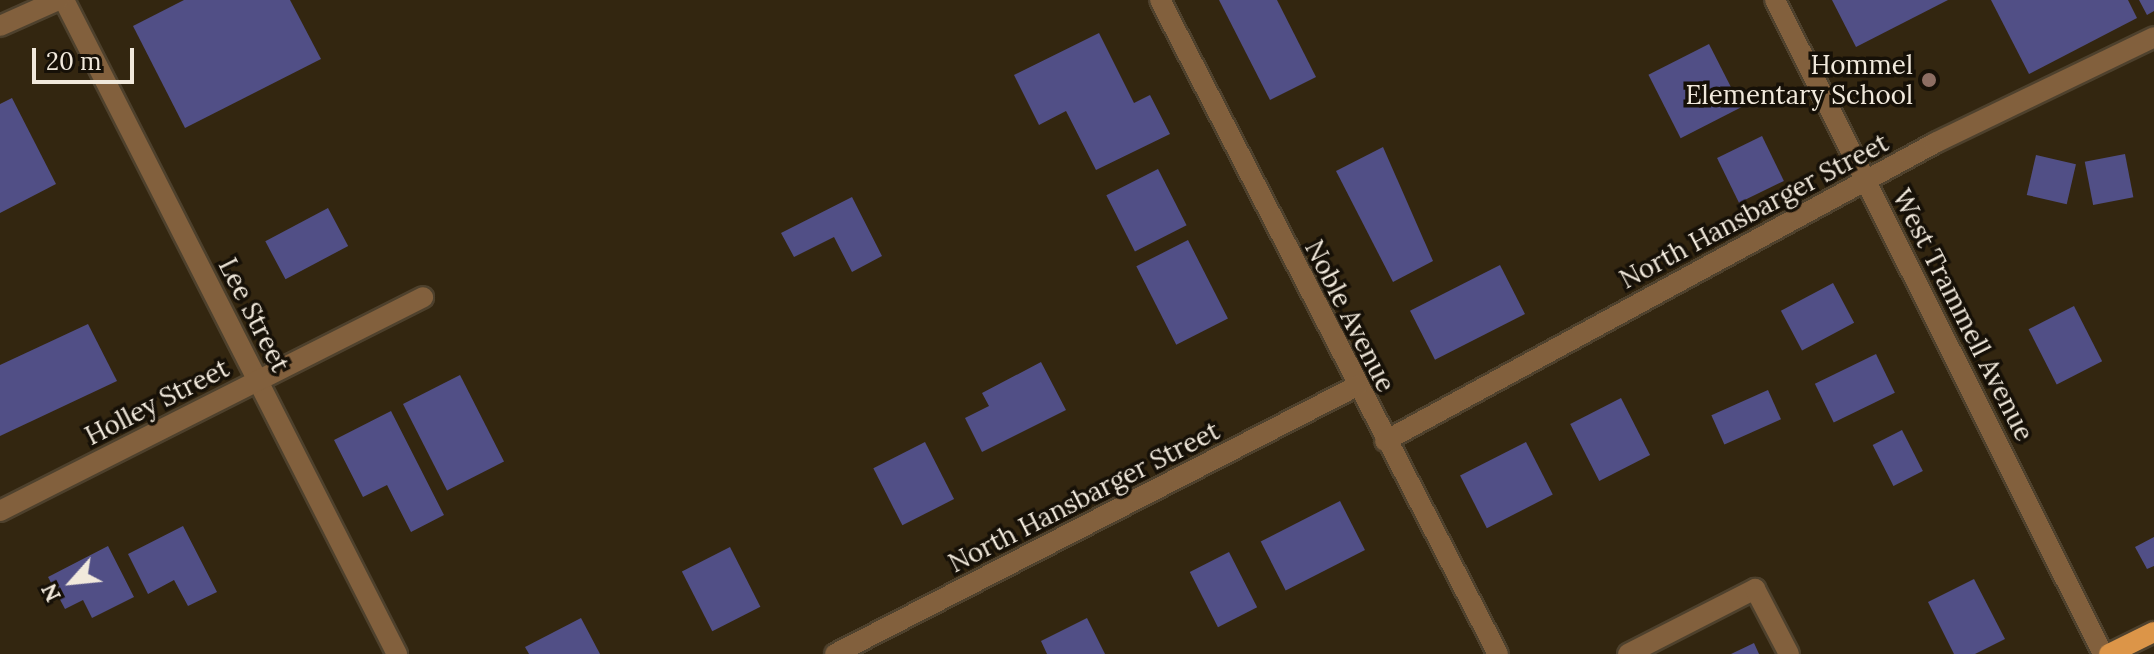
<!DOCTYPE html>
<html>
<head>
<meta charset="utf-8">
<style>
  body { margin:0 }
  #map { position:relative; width:2154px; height:654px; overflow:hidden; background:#332610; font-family:Lora,serif }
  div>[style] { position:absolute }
  .building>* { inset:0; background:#514f86; transform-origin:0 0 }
  .roads { filter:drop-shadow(2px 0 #4e412d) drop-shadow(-2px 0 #4e412d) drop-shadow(0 2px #4e412d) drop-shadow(0 -2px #4e412d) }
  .minor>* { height:20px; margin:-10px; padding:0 10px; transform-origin:10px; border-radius:10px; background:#82603d }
  .major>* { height:20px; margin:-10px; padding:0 10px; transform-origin:10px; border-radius:10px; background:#dc9548 }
  .dots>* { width:22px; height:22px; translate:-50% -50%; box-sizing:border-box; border:4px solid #161007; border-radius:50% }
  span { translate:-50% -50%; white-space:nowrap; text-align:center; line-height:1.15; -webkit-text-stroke:7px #161007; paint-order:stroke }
  .poi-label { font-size:26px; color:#f1e9dc }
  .right { translate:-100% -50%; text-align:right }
  .street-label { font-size:26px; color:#f1e9dc }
  .north { position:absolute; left:32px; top:542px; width:80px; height:80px; -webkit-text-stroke:6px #161007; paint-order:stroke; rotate:243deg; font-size:22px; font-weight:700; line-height:32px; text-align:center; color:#f1e9dc }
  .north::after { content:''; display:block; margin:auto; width:28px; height:36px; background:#f1e9dc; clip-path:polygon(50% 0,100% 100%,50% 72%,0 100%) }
  .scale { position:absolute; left:32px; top:48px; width:102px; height:36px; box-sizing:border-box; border:4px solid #f1e9dc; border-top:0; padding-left:10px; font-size:24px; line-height:28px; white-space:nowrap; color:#f1e9dc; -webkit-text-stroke:6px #161007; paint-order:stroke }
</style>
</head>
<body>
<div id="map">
  <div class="building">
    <i style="clip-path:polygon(184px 0,290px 0,321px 59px,185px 128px,133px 26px)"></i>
    <i style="clip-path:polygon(1219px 0,1277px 0,1316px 77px,1270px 100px)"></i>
    <i style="clip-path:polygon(1832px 0,1948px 0,1856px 47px)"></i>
    <i style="clip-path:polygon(1991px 0,2128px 0,2137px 18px,2029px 74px)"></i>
    <i style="clip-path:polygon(2139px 0,2154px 0,2154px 11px,2147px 15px)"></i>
    <i style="clip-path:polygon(1099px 33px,1134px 103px,1150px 95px,1170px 134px,1096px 170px,1066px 111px,1039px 125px,1014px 75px)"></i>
    <i style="left:1709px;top:44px;width:71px;height:68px;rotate:63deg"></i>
    <i style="clip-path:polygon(12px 98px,56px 184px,0 213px,0 104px)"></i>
    <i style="left:1762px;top:136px;width:50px;height:50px;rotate:64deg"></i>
    <i style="clip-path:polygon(1383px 147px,1433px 261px,1393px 282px,1336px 171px)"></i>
    <i style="left:2125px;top:154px;width:44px;height:41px;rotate:79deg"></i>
    <i style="left:2036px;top:155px;width:41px;height:41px;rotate:13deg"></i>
    <i style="left:1158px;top:169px;width:63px;height:58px;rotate:63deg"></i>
    <i style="clip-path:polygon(852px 197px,882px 256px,852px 272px,834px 237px,794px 257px,781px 233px)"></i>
    <i style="left:328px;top:208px;width:43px;height:71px;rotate:62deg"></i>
    <i style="left:1188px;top:240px;width:88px;height:58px;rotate:63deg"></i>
    <i style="left:1500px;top:265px;width:55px;height:101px;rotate:63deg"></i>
    <i style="left:1833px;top:283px;width:45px;height:59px;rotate:62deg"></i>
    <i style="left:2074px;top:306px;width:62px;height:51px;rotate:63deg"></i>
    <i style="clip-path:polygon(88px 324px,117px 381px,0 436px,0 365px)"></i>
    <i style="left:1876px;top:354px;width:43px;height:68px;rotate:64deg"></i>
    <i style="clip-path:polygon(1041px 362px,1066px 410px,982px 452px,965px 418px,989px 406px,982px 393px)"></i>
    <i style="left:460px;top:375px;width:97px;height:64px;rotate:63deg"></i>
    <i style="left:1768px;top:390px;width:32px;height:62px;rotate:66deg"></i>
    <i style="left:1621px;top:398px;width:64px;height:57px;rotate:63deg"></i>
    <i style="clip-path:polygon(391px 411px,444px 515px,411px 532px,387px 485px,363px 497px,334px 440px)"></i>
    <i style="left:1902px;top:430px;width:46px;height:33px;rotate:63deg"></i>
    <i style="left:925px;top:442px;width:64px;height:58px;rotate:63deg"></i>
    <i style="left:1526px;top:442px;width:59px;height:74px;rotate:63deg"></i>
    <i style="left:1340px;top:501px;width:55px;height:89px;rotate:63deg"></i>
    <i style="clip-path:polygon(183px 526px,217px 592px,188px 606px,174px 580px,148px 594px,128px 554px)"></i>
    <i style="clip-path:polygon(2154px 537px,2154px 566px,2147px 569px,2135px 547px)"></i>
    <i style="clip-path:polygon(108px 546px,134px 597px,92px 618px,83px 600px,65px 609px,48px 577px)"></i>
    <i style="left:730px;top:547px;width:67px;height:54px;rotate:63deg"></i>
    <i style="left:1229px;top:552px;width:62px;height:44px;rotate:63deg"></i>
    <i style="clip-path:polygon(1974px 579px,2005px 639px,1975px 654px,1954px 654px,1928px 602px)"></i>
    <i style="clip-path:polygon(581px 618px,600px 654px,529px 654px,525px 647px)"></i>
    <i style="clip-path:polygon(1087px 618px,1105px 654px,1047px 654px,1041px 641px)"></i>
    <i style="clip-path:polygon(1754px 643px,1759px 654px,1731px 654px)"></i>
  </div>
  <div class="roads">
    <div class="minor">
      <i style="left:64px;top:0;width:734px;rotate:63.02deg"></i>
      <i style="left:1160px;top:0;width:736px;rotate:62.67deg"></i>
      <i style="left:1775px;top:0;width:732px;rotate:63.36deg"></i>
      <i style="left:0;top:26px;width:64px;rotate:-24.1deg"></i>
      <i style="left:1385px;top:441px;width:626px;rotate:-28.45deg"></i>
      <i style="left:1935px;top:143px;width:243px;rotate:-25.8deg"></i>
      <i style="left:0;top:511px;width:474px;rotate:-26.8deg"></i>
      <i style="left:835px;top:654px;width:587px;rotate:-27.18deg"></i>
      <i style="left:1628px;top:654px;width:143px;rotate:-27.1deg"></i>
      <i style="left:1755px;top:589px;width:73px;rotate:62.4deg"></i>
    </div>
    <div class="major">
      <i style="left:2109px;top:654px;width:50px;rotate:-26.1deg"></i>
    </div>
  </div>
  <div class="dots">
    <i style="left:1929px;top:80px;background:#8d6e63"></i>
  </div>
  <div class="poi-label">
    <span class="right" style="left:1913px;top:80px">Hommel<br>Elementary School</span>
  </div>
  <div class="street-label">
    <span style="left:1754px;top:211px;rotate:-28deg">North Hansbarger Street</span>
    <span style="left:254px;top:315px;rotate:63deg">Lee Street</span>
    <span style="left:1963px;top:315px;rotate:63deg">West Trammell Avenue</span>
    <span style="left:1350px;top:316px;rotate:63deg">Noble Avenue</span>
    <span style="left:157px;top:402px;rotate:-27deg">Holley Street</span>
    <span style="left:1084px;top:497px;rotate:-27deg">North Hansbarger Street</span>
  </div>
  <div class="north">N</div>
  <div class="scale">20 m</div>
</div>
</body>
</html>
